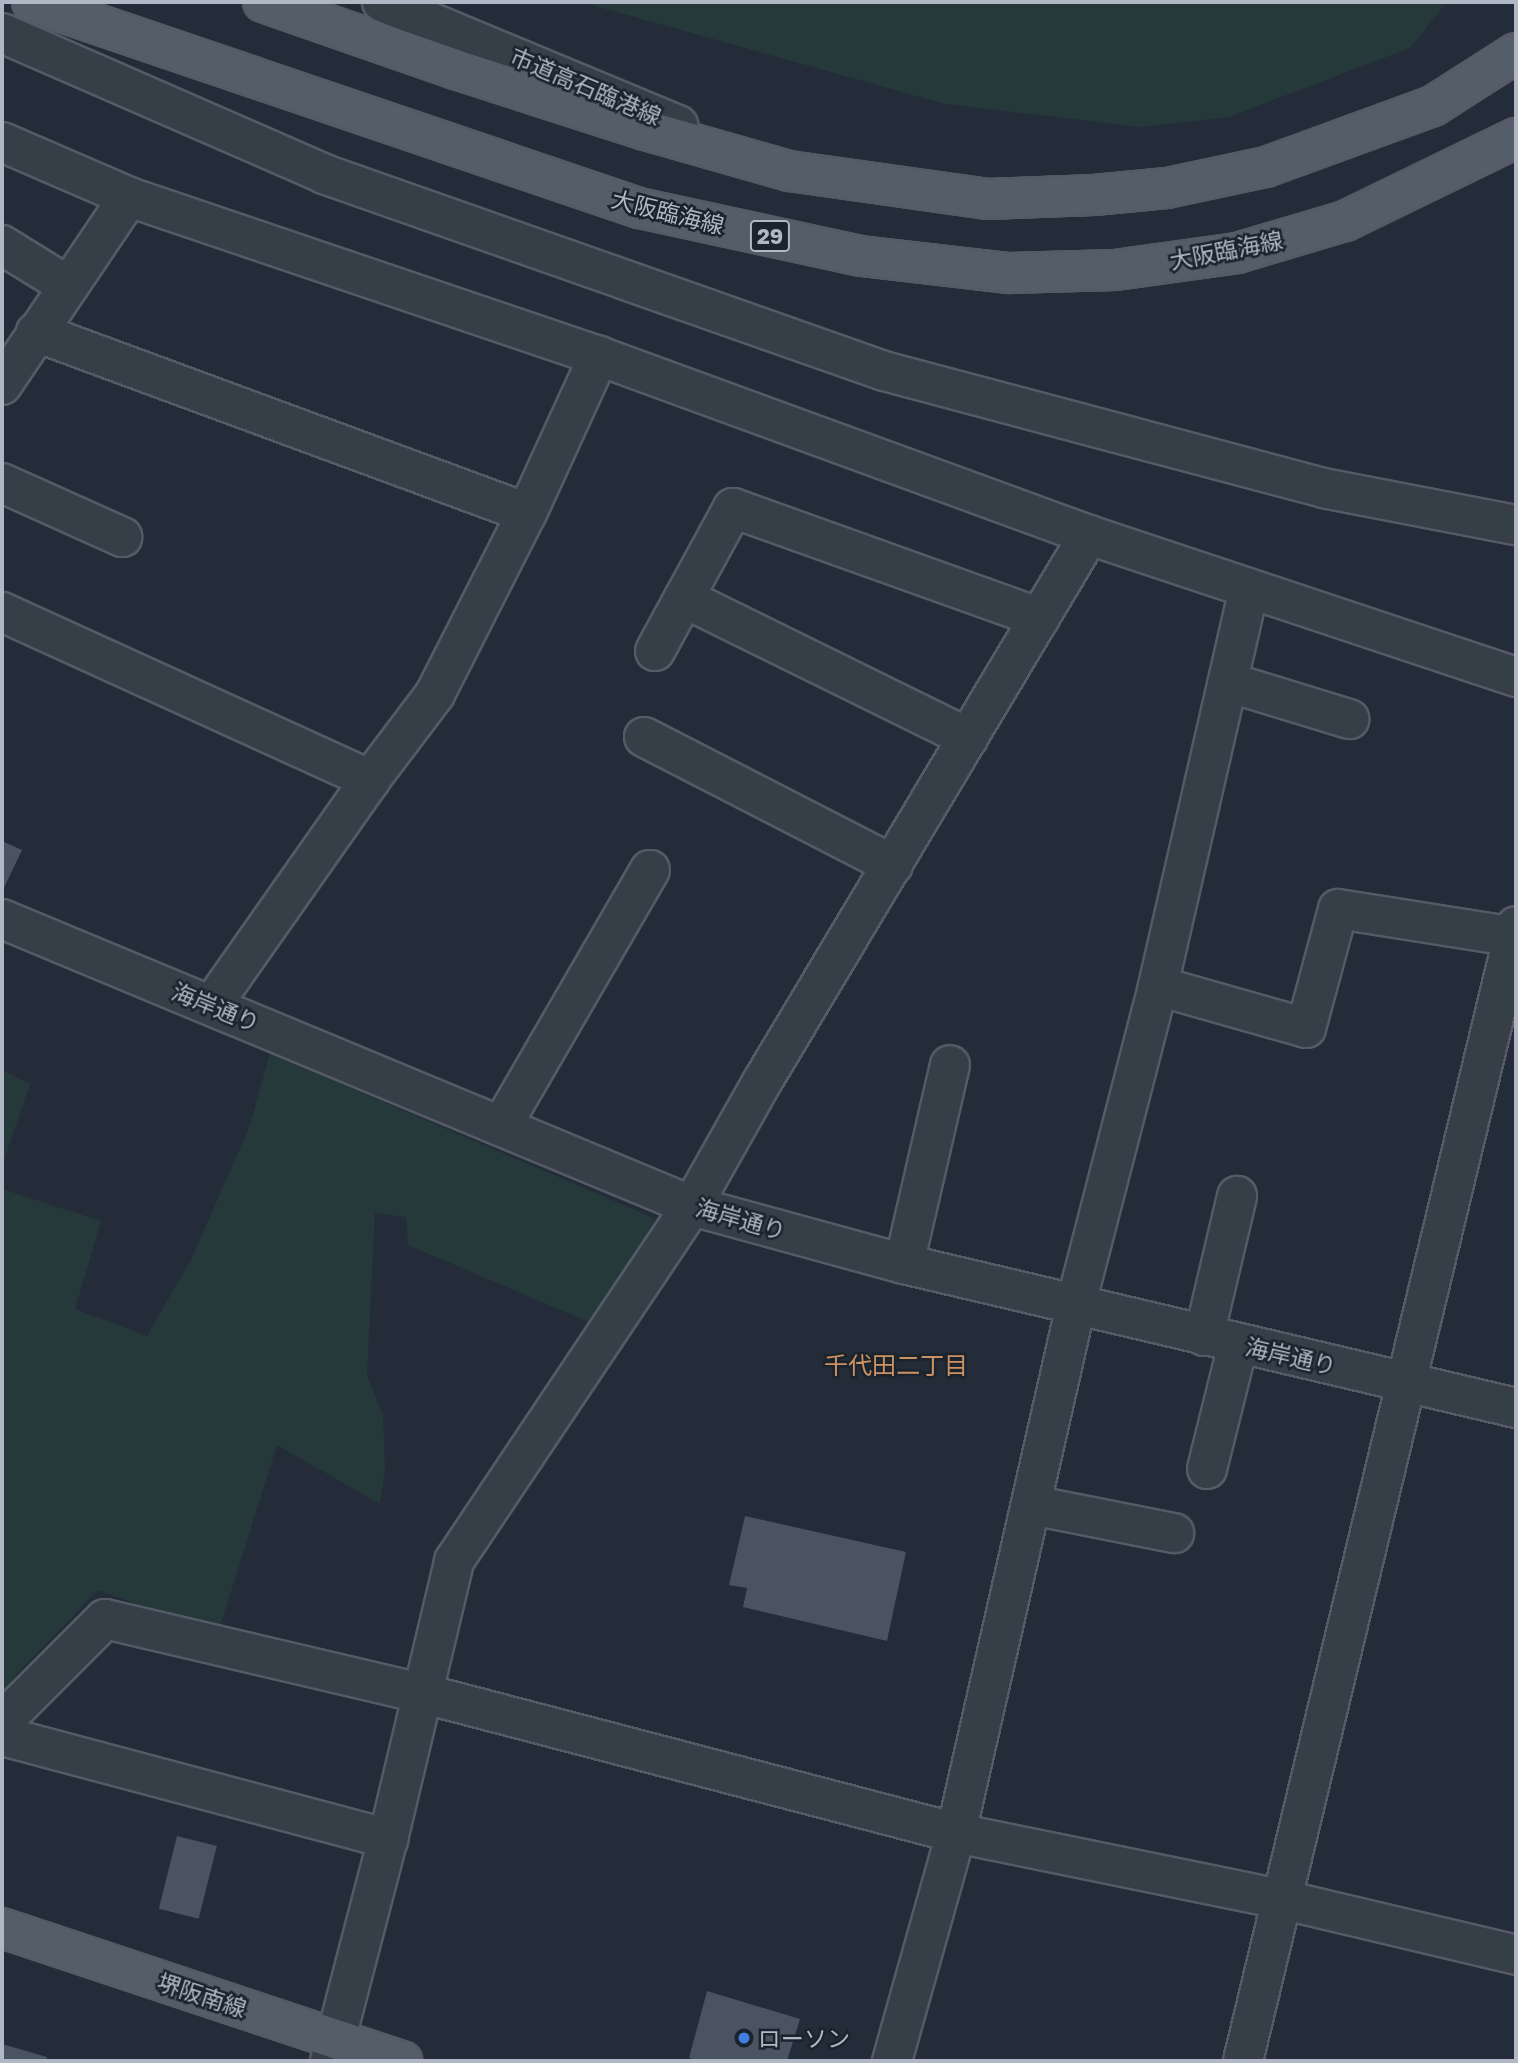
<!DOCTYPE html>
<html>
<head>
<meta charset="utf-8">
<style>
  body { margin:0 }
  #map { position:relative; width:1518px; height:2063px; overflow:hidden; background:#232c38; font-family:"Golos Text","Noto Sans JP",sans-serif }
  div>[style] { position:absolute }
  .green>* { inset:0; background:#25393a }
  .building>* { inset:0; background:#495362; transform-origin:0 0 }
  .roads { filter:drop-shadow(2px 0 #545b66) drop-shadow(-2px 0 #545b66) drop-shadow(0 2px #545b66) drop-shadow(0 -2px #545b66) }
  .minor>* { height:38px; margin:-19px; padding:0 19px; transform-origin:19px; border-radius:19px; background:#363e48 }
  .major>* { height:38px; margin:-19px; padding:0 19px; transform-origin:19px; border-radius:19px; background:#545d68 }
  .dots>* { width:19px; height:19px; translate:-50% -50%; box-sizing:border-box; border:4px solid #1b232d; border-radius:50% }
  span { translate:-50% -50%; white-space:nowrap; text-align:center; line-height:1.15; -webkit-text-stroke:5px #1b232d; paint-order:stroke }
  .shield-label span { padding:2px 5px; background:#1b232d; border:2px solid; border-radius:5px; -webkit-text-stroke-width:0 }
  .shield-label { font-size:21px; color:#b1b8c5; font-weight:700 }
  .street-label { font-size:23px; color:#b1b8c5 }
  .poi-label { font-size:23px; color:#b1b8c5 }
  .left { translate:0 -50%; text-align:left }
  .neighbourhood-label { font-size:24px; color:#cd9264 }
  .frame { position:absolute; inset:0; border:4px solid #b1b8c5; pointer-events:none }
</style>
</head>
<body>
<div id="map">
  <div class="green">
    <i style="clip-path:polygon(581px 2px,1447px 2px,1410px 48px,1229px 117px,1140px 127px,945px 104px)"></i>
    <i style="clip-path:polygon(270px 1053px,656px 1219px,591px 1323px,408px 1245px,406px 1217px,375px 1213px,367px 1375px,383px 1415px,385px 1469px,380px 1504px,277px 1445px,219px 1630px,181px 1621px,98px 1590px,17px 1674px,2px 1695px,2px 1189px,101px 1221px,75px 1309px,147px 1336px,192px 1258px,250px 1125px)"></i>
    <i style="clip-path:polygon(2px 1070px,30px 1084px,2px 1166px)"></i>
  </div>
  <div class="building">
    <i style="clip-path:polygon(2px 841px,22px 850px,2px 892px)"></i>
    <i style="clip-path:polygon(745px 1516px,906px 1552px,887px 1641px,743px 1607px,747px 1588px,729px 1585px)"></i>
    <i style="left:177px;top:1836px;width:41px;height:75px;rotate:14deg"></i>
    <i style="clip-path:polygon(707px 1991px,800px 2019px,787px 2061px,701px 2061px,689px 2058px)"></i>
    <i style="clip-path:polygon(2px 2044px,47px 2057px,46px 2061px,2px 2061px)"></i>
  </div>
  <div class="roads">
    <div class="minor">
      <i style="left:382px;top:2px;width:321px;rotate:22.6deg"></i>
      <i style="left:2px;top:33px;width:352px;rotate:23.6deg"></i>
      <i style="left:324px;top:174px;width:594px;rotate:19.38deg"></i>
      <i style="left:884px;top:371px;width:454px;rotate:14.9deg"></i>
      <i style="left:1323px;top:488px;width:197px;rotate:10.9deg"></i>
      <i style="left:2px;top:142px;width:138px;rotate:23.4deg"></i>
      <i style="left:129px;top:197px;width:496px;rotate:18.7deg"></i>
      <i style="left:599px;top:356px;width:522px;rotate:20.07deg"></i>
      <i style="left:1089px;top:535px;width:450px;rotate:18.4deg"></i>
      <i style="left:2px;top:245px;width:78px;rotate:31.8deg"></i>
      <i style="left:36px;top:332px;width:523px;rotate:20.24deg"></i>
      <i style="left:2px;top:385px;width:227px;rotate:-56deg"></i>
      <i style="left:2px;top:483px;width:132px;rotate:24.2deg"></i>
      <i style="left:684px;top:598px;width:317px;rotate:26.2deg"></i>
      <i style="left:2px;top:612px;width:405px;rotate:24.5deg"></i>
      <i style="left:655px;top:651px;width:163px;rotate:-61.4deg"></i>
      <i style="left:733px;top:508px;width:326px;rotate:19.7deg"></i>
      <i style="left:1228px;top:682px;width:127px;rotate:17deg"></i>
      <i style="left:644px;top:737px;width:280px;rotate:27.2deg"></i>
      <i style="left:2px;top:919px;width:747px;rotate:22.58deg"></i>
      <i style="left:692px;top:1206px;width:220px;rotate:15.3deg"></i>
      <i style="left:904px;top:1264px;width:629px;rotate:13.24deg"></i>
      <i style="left:1158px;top:986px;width:154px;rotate:15.8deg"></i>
      <i style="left:1306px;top:1028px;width:123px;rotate:-74.9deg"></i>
      <i style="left:1338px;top:909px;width:178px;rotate:9deg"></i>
      <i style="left:212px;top:1005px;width:275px;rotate:-54.9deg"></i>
      <i style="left:370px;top:780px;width:108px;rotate:-52.9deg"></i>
      <i style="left:435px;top:694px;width:203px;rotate:-63.1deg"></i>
      <i style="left:527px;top:513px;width:173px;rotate:-65.4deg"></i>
      <i style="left:509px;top:1113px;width:281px;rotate:-59.9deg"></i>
      <i style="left:904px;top:1264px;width:204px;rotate:-77deg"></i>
      <i style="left:1204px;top:1336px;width:144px;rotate:-76.7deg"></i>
      <i style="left:1207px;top:1469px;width:128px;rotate:-76deg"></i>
      <i style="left:1032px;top:1505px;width:145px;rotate:11.2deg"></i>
      <i style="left:2px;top:1729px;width:12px;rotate:-70deg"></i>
      <i style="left:6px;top:1718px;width:140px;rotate:-45deg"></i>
      <i style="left:105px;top:1619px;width:325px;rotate:13.2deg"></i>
      <i style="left:421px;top:1693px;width:553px;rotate:14.66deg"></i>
      <i style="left:956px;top:1833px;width:331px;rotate:11.5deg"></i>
      <i style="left:1280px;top:1899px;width:243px;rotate:13.3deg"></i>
      <i style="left:2px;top:1736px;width:400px;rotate:14.9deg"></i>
      <i style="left:330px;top:2061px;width:229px;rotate:-75.4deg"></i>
      <i style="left:388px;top:1839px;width:286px;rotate:-76.6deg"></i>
      <i style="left:454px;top:1561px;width:427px;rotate:-56.2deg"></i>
      <i style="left:692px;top:1206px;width:142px;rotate:-60.6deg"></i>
      <i style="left:762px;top:1082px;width:637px;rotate:-59.13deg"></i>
      <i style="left:892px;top:2061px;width:237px;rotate:-74.3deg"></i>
      <i style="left:956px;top:1833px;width:555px;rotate:-77.19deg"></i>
      <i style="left:1079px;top:1292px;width:316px;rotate:-75.5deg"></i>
      <i style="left:1158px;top:986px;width:407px;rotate:-77.1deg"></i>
      <i style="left:1243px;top:2061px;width:1167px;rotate:-76.48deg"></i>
    </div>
    <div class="major">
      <i style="left:32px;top:2px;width:641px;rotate:18.75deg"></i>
      <i style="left:639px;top:208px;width:227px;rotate:12.2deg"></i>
      <i style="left:861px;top:256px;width:149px;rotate:6.6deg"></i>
      <i style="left:1009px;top:273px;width:106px;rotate:-1.6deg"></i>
      <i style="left:1115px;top:270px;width:123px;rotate:-7.9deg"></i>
      <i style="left:1237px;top:253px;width:113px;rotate:-16.5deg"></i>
      <i style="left:1345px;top:221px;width:190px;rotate:-25.9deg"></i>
      <i style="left:263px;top:2px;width:203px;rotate:19.2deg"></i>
      <i style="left:455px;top:69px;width:200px;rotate:17.8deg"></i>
      <i style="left:645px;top:130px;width:150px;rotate:15.9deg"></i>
      <i style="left:789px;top:171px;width:200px;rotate:8deg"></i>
      <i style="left:987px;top:199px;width:107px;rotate:-2.1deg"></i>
      <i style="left:1094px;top:195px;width:73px;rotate:-5.5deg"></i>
      <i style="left:1167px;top:188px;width:101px;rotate:-12deg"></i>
      <i style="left:1266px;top:167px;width:178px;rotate:-20.1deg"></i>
      <i style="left:1433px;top:106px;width:98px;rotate:-32.6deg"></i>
      <i style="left:2px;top:1928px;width:422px;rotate:18.4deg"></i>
    </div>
  </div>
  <div class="dots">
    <i style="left:744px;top:2038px;background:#3f7fe0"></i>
  </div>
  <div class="shield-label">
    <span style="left:770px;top:236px">29</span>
  </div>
  <div class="street-label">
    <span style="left:586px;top:86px;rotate:23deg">市道高石臨港線</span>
    <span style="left:668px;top:212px;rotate:14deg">大阪臨海線</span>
    <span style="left:1226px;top:250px;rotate:-11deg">大阪臨海線</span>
    <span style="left:216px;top:1007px;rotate:22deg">海岸通り</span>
    <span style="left:741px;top:1219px;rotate:16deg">海岸通り</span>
    <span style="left:1291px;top:1356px;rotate:13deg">海岸通り</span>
    <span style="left:202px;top:1995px;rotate:18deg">堺阪南線</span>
  </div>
  <div class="poi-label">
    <span class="left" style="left:758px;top:2038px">ローソン</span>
  </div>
  <div class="neighbourhood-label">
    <span style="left:896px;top:1365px">千代田二丁目</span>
  </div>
  <div class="frame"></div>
</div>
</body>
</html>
